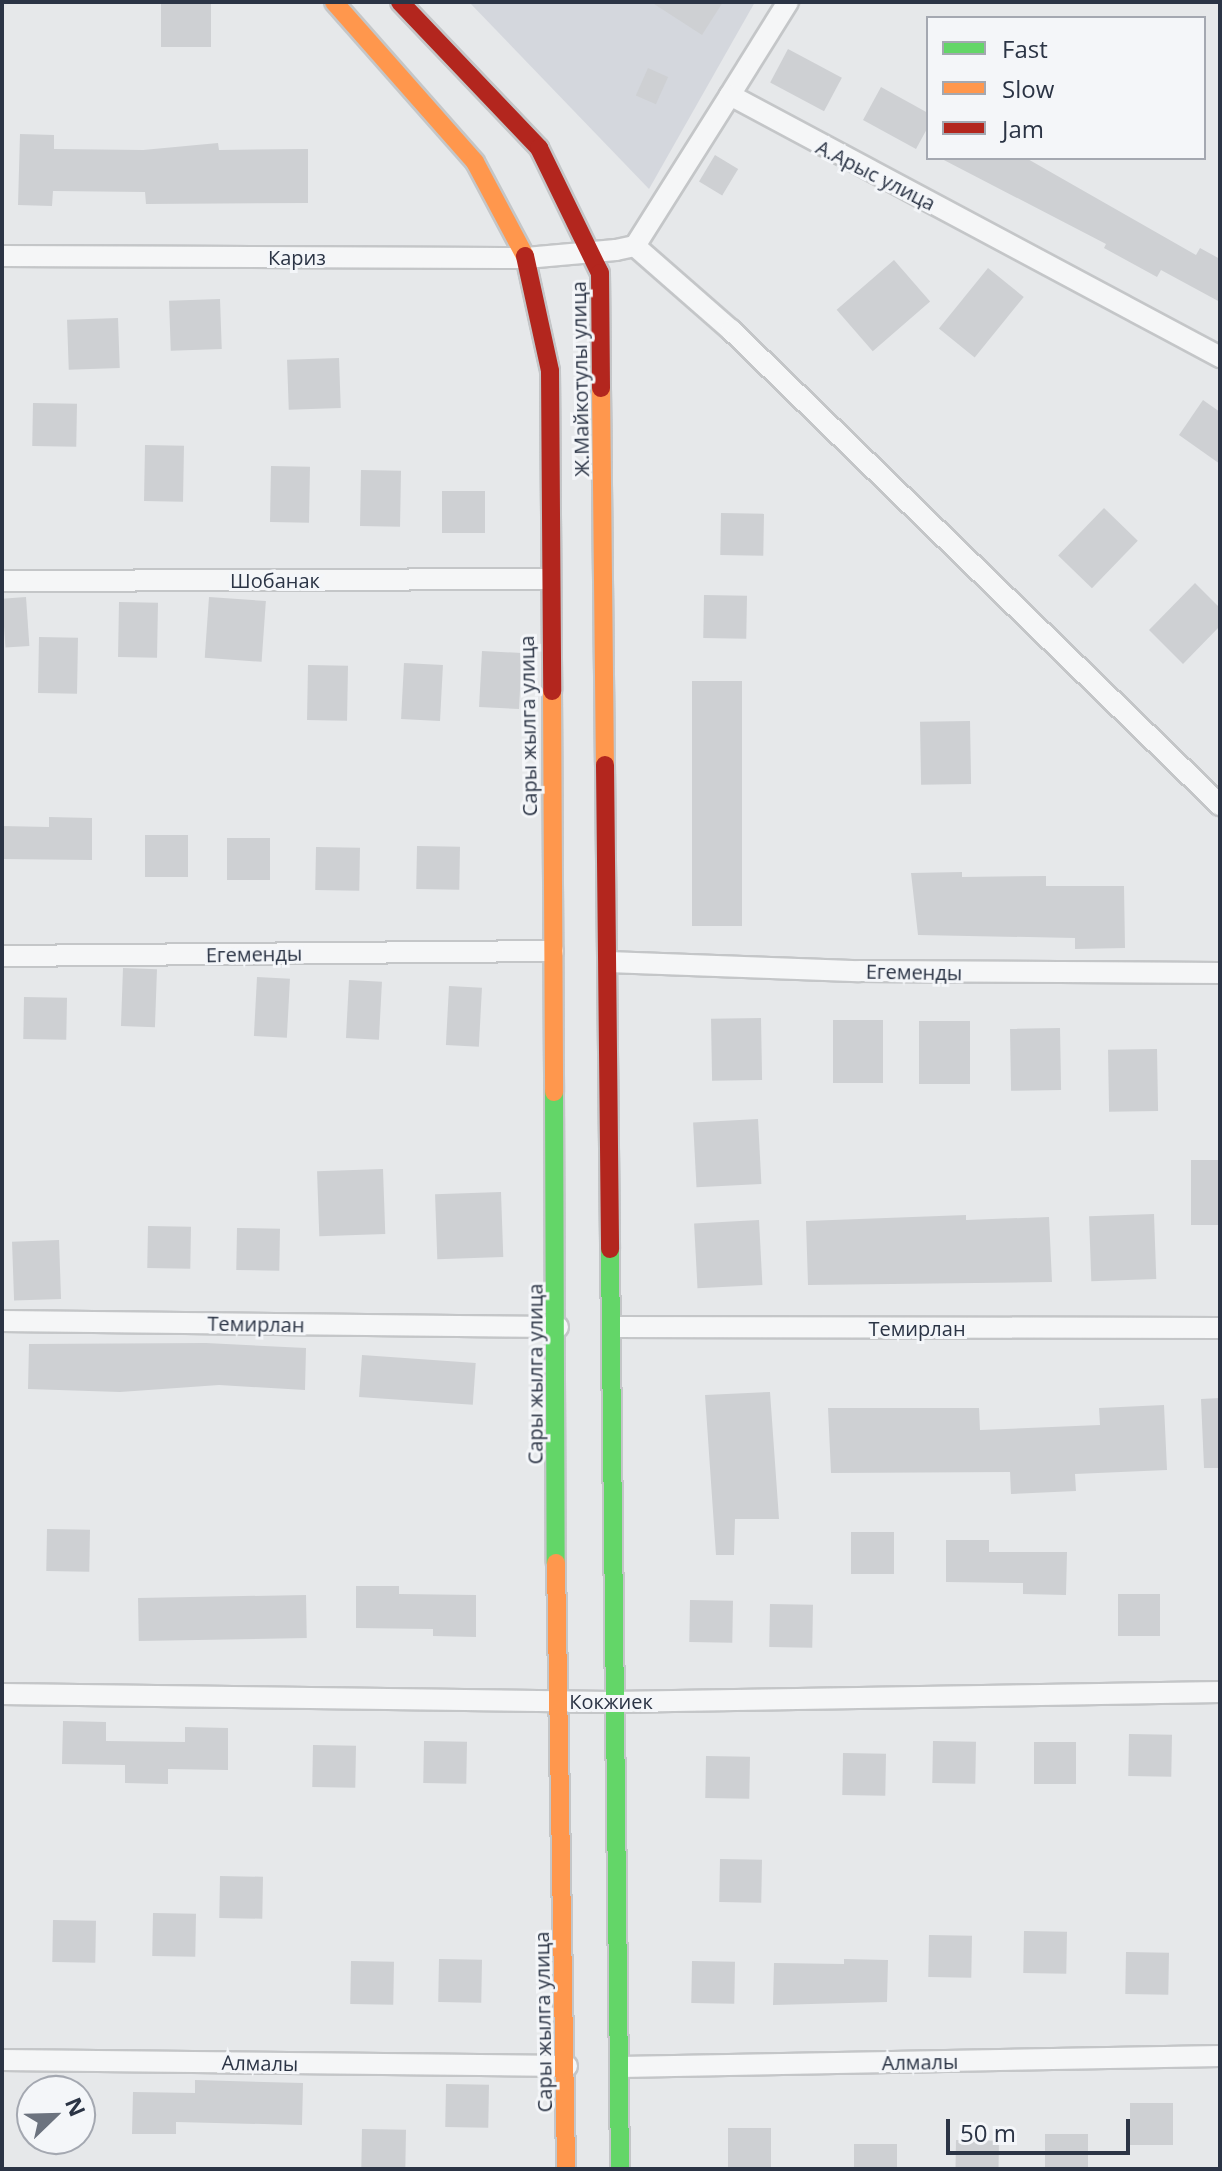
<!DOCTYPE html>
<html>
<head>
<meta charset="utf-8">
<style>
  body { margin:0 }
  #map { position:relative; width:1222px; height:2171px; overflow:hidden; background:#e6e8ea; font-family:"Open Sans",sans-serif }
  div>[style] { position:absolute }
  .built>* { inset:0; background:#d4d7dd }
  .building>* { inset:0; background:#ced0d3; transform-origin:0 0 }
  .roads { filter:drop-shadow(2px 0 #c4c6c8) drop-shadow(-2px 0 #c4c6c8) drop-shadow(0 2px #c4c6c8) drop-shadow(0 -2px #c4c6c8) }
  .street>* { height:20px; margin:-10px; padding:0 10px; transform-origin:10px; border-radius:10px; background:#f5f6f7 }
  .fast>* { height:18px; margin:-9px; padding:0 9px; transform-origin:9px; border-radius:9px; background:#63d668 }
  .slow>* { height:18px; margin:-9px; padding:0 9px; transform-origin:9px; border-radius:9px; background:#ff974d }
  .jam>* { height:18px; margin:-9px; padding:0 9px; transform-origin:9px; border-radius:9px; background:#b3261e }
  span { translate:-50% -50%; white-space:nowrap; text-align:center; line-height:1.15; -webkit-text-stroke:6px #f4f6f9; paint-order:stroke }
  .street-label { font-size:20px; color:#2b3445 }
  .frame { position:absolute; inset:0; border:4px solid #2b3445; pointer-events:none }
  .legend { position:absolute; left:926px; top:16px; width:280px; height:144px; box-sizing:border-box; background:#f4f6f9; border:2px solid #a4a8b1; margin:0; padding:10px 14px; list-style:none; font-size:24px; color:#2b3445 }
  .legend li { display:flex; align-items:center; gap:16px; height:40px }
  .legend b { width:40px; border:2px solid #a4a8b1 }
  .north { position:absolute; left:16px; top:2075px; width:80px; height:80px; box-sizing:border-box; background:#f4f6f9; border:2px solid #a4a8b1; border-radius:50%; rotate:67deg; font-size:22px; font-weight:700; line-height:32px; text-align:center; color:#2b3445 }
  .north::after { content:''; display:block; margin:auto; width:28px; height:36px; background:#6c737f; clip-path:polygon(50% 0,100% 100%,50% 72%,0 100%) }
  .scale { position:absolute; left:946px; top:2119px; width:184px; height:36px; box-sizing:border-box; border:4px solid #2b3445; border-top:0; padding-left:10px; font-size:24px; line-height:28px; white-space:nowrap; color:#2b3445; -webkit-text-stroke:6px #f4f6f9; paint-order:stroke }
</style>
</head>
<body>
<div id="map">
  <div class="built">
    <i style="clip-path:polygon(469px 2px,755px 2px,649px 189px)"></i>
  </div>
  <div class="building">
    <i style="left:161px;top:2px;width:50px;height:45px"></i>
    <i style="clip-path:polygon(651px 2px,723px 2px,702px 35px)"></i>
    <i style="left:788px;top:49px;width:61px;height:38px;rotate:28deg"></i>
    <i style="left:648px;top:68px;width:22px;height:30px;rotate:24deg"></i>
    <i style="clip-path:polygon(881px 87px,928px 113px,928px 127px,916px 149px,863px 120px)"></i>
    <i style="clip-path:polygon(20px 134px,54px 135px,54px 149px,143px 150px,218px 143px,219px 150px,308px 149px,308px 203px,146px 204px,145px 192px,53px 191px,52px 206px,18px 205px)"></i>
    <i style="left:715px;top:155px;width:27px;height:31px;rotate:31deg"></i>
    <i style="clip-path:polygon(940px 158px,1026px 158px,1196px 255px,1200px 248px,1220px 259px,1220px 302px,1161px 270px,1157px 277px,1104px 248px,1106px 244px)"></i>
    <i style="left:894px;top:260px;width:55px;height:76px;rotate:49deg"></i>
    <i style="left:988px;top:268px;width:46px;height:78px;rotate:39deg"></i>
    <i style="left:220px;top:299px;width:50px;height:51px;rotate:88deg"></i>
    <i style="left:118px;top:318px;width:50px;height:51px;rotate:88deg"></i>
    <i style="left:339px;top:358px;width:50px;height:52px;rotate:88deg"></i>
    <i style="clip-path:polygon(1203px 400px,1220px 412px,1220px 464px,1179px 435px)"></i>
    <i style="left:33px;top:403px;width:44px;height:43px;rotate:1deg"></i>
    <i style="left:145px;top:445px;width:39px;height:56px;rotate:1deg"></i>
    <i style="left:271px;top:466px;width:39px;height:56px;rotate:1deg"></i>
    <i style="left:361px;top:470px;width:40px;height:56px;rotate:1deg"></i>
    <i style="left:442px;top:491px;width:43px;height:42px"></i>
    <i style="left:1104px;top:508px;width:47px;height:66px;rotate:44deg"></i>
    <i style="left:721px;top:513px;width:43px;height:42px;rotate:1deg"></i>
    <i style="clip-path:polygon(1195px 583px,1220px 608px,1220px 626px,1183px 664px,1149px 630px)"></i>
    <i style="left:704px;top:595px;width:43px;height:43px;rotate:1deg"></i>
    <i style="left:26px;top:597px;width:49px;height:24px;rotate:86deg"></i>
    <i style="left:209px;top:597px;width:57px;height:61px;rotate:4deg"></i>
    <i style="left:119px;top:602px;width:39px;height:55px;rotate:1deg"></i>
    <i style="left:39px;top:637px;width:39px;height:56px;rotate:1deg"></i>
    <i style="left:482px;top:651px;width:40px;height:56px;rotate:3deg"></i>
    <i style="left:404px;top:663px;width:39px;height:56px;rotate:3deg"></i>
    <i style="left:308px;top:665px;width:40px;height:55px;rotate:1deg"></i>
    <i style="left:692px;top:681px;width:50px;height:245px"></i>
    <i style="left:970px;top:721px;width:63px;height:50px;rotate:89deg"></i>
    <i style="clip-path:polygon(49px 817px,92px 818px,92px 860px,2px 859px,2px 826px,49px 827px)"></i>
    <i style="left:145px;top:835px;width:43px;height:42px"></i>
    <i style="left:227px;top:838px;width:43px;height:42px"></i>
    <i style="left:417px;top:846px;width:43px;height:43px;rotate:1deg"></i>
    <i style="left:316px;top:847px;width:44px;height:43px;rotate:1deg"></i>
    <i style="clip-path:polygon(962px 872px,962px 877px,1046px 876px,1046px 886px,1124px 886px,1125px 948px,1075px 949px,1075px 938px,918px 935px,911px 873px)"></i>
    <i style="left:123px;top:968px;width:34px;height:58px;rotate:2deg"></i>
    <i style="left:257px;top:977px;width:33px;height:59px;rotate:3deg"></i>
    <i style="left:349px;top:980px;width:33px;height:58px;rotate:3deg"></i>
    <i style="left:449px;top:986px;width:33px;height:59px;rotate:3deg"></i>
    <i style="left:24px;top:997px;width:43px;height:42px;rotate:1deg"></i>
    <i style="left:761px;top:1018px;width:62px;height:50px;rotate:89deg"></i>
    <i style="left:883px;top:1020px;width:63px;height:50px;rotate:90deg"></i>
    <i style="left:970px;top:1021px;width:63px;height:51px;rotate:90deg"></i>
    <i style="left:1060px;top:1028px;width:62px;height:50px;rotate:89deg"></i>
    <i style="left:1157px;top:1049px;width:62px;height:49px;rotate:89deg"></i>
    <i style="left:758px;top:1119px;width:65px;height:65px;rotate:87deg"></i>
    <i style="left:1220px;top:1160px;width:65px;height:29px;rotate:90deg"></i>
    <i style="left:383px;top:1169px;width:65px;height:66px;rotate:88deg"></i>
    <i style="left:501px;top:1192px;width:65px;height:66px;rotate:88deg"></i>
    <i style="left:1154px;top:1214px;width:65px;height:65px;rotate:88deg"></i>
    <i style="clip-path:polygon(966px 1215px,966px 1220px,1049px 1217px,1052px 1282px,808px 1285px,806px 1221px)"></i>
    <i style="left:759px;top:1220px;width:65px;height:65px;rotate:87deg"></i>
    <i style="left:148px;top:1226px;width:43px;height:42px;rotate:1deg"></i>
    <i style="left:237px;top:1228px;width:43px;height:42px;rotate:1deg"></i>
    <i style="left:59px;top:1240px;width:59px;height:47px;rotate:88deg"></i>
    <i style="clip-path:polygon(206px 1343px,306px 1348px,305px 1390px,219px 1385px,120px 1392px,28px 1389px,29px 1344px)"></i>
    <i style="left:362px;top:1355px;width:114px;height:42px;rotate:4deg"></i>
    <i style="clip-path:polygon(770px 1392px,779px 1519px,735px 1519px,734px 1555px,716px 1555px,705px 1395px)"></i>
    <i style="clip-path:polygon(1220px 1398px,1220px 1468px,1204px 1468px,1201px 1399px)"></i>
    <i style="clip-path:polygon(1164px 1405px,1167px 1470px,1075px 1474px,1076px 1491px,1011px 1494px,1010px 1472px,831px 1473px,828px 1408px,979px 1408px,980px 1430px,1100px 1425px,1099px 1408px)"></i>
    <i style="left:47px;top:1529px;width:43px;height:42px;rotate:1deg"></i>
    <i style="left:851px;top:1532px;width:43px;height:42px"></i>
    <i style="clip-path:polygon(946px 1540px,989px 1540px,989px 1552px,1067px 1552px,1066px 1595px,1023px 1594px,1023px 1583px,946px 1582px)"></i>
    <i style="clip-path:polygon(356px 1586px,399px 1586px,399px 1594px,476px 1595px,476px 1637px,433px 1636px,433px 1629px,356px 1628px)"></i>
    <i style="left:1118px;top:1594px;width:42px;height:42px"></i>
    <i style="left:306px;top:1595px;width:43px;height:168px;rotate:89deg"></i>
    <i style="left:690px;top:1600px;width:43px;height:42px;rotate:1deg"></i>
    <i style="left:770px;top:1604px;width:43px;height:43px;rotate:1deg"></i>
    <i style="clip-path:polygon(63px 1721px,106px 1722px,106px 1741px,185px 1742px,185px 1727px,228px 1728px,228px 1770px,168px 1769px,168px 1784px,125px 1783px,125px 1765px,62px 1764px)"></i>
    <i style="left:1129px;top:1734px;width:43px;height:42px;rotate:1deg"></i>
    <i style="left:424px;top:1741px;width:43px;height:42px;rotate:1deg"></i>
    <i style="left:933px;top:1741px;width:43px;height:42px;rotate:1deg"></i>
    <i style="left:1034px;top:1742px;width:42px;height:42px"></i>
    <i style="left:313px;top:1745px;width:43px;height:42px;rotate:1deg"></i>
    <i style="left:843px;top:1753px;width:43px;height:42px;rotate:1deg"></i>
    <i style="left:706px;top:1756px;width:44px;height:42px;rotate:1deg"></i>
    <i style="left:720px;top:1859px;width:42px;height:43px;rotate:1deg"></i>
    <i style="left:220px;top:1876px;width:43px;height:42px;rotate:1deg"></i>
    <i style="left:153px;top:1913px;width:43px;height:43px;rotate:1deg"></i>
    <i style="left:53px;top:1920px;width:43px;height:42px;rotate:1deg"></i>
    <i style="left:1024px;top:1931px;width:43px;height:42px;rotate:1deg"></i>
    <i style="left:929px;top:1935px;width:43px;height:42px;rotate:1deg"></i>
    <i style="left:1126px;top:1952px;width:43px;height:42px;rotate:1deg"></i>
    <i style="left:439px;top:1959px;width:43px;height:43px;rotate:1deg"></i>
    <i style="clip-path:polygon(844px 1959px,888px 1960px,887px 2002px,773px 2005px,774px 1963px,844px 1964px)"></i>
    <i style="left:351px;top:1961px;width:43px;height:43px;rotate:1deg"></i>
    <i style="left:692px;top:1961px;width:43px;height:42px;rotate:1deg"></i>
    <i style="clip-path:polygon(195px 2080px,303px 2083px,302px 2125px,176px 2122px,176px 2134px,132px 2134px,133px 2092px,195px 2093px)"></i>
    <i style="left:446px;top:2084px;width:43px;height:43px;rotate:1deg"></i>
    <i style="left:1130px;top:2103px;width:43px;height:42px"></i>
    <i style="left:728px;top:2128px;width:43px;height:41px"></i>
    <i style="left:362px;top:2129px;width:44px;height:40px;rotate:1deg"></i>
    <i style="left:1045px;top:2134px;width:43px;height:35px"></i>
    <i style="left:956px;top:2140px;width:43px;height:29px;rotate:1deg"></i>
    <i style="left:854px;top:2144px;width:43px;height:25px"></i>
  </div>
  <div class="roads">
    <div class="street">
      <i style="left:730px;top:95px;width:110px;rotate:-58.1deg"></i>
      <i style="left:635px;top:246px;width:128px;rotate:41.2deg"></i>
      <i style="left:731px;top:330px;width:682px;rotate:44.17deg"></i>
      <i style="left:2px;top:256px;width:524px;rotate:0.22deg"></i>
      <i style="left:526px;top:258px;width:90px;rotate:-5.1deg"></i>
      <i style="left:616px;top:250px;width:19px;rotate:-12deg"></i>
      <i style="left:635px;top:246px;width:178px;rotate:-57.8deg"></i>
      <i style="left:730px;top:95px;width:556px;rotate:28.13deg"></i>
      <i style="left:2px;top:581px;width:546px;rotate:-0.21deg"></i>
      <i style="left:2px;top:956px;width:551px;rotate:-0.52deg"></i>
      <i style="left:608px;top:962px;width:251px;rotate:2.1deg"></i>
      <i style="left:859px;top:971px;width:361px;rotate:0.3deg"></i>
      <i style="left:2px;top:1321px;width:556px;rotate:0.62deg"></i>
      <i style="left:614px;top:1327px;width:606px;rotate:0.09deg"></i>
      <i style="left:2px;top:1694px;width:610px;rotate:0.75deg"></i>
      <i style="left:612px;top:1702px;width:608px;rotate:-0.94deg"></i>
      <i style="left:2px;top:2060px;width:565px;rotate:0.61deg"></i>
      <i style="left:620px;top:2067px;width:600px;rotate:-1.05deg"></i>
    </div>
    <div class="fast">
      <i style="left:554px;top:1092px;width:471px;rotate:89.8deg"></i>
      <i style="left:610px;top:1249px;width:920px;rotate:89.38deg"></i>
    </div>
    <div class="slow">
      <i style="left:334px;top:2px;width:213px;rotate:48.6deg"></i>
      <i style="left:475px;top:162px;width:106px;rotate:62deg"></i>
      <i style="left:601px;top:388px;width:377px;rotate:89.4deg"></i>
      <i style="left:552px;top:691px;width:401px;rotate:89.7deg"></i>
      <i style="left:556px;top:1563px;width:606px;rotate:89.05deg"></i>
    </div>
    <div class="jam">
      <i style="left:400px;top:2px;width:202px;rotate:46.4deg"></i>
      <i style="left:539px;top:148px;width:139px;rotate:64deg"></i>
      <i style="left:600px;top:273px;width:115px;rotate:89.5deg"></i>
      <i style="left:525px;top:256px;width:118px;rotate:77.7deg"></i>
      <i style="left:550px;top:371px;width:320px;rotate:89.6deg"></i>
      <i style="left:605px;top:765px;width:484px;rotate:89.4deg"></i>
    </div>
  </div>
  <div class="street-label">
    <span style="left:876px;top:175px;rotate:27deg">А.Арыс улица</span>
    <span style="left:297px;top:257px">Кариз</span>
    <span style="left:580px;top:379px;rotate:-91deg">Ж.Майкотулы улица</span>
    <span style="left:275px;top:580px">Шобанак</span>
    <span style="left:528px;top:726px;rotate:-91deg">Сары жылга улица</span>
    <span style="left:254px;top:954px;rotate:-1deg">Егеменды</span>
    <span style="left:914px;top:972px;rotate:1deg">Егеменды</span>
    <span style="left:256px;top:1324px;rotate:1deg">Темирлан</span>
    <span style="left:917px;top:1328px">Темирлан</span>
    <span style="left:535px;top:1374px;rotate:-90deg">Сары жылга улица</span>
    <span style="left:611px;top:1701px">Кокжиек</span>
    <span style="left:543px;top:2022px;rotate:-91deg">Сары жылга улица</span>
    <span style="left:920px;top:2062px;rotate:-1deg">Алмалы</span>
    <span style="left:260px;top:2063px;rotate:1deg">Алмалы</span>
  </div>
  <div class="frame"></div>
  <ul class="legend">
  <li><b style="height:10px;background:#63d668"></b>Fast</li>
  <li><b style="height:10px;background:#ff974d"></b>Slow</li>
  <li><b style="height:10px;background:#b3261e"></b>Jam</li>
  </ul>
  <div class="north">N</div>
  <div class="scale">50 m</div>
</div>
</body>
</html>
